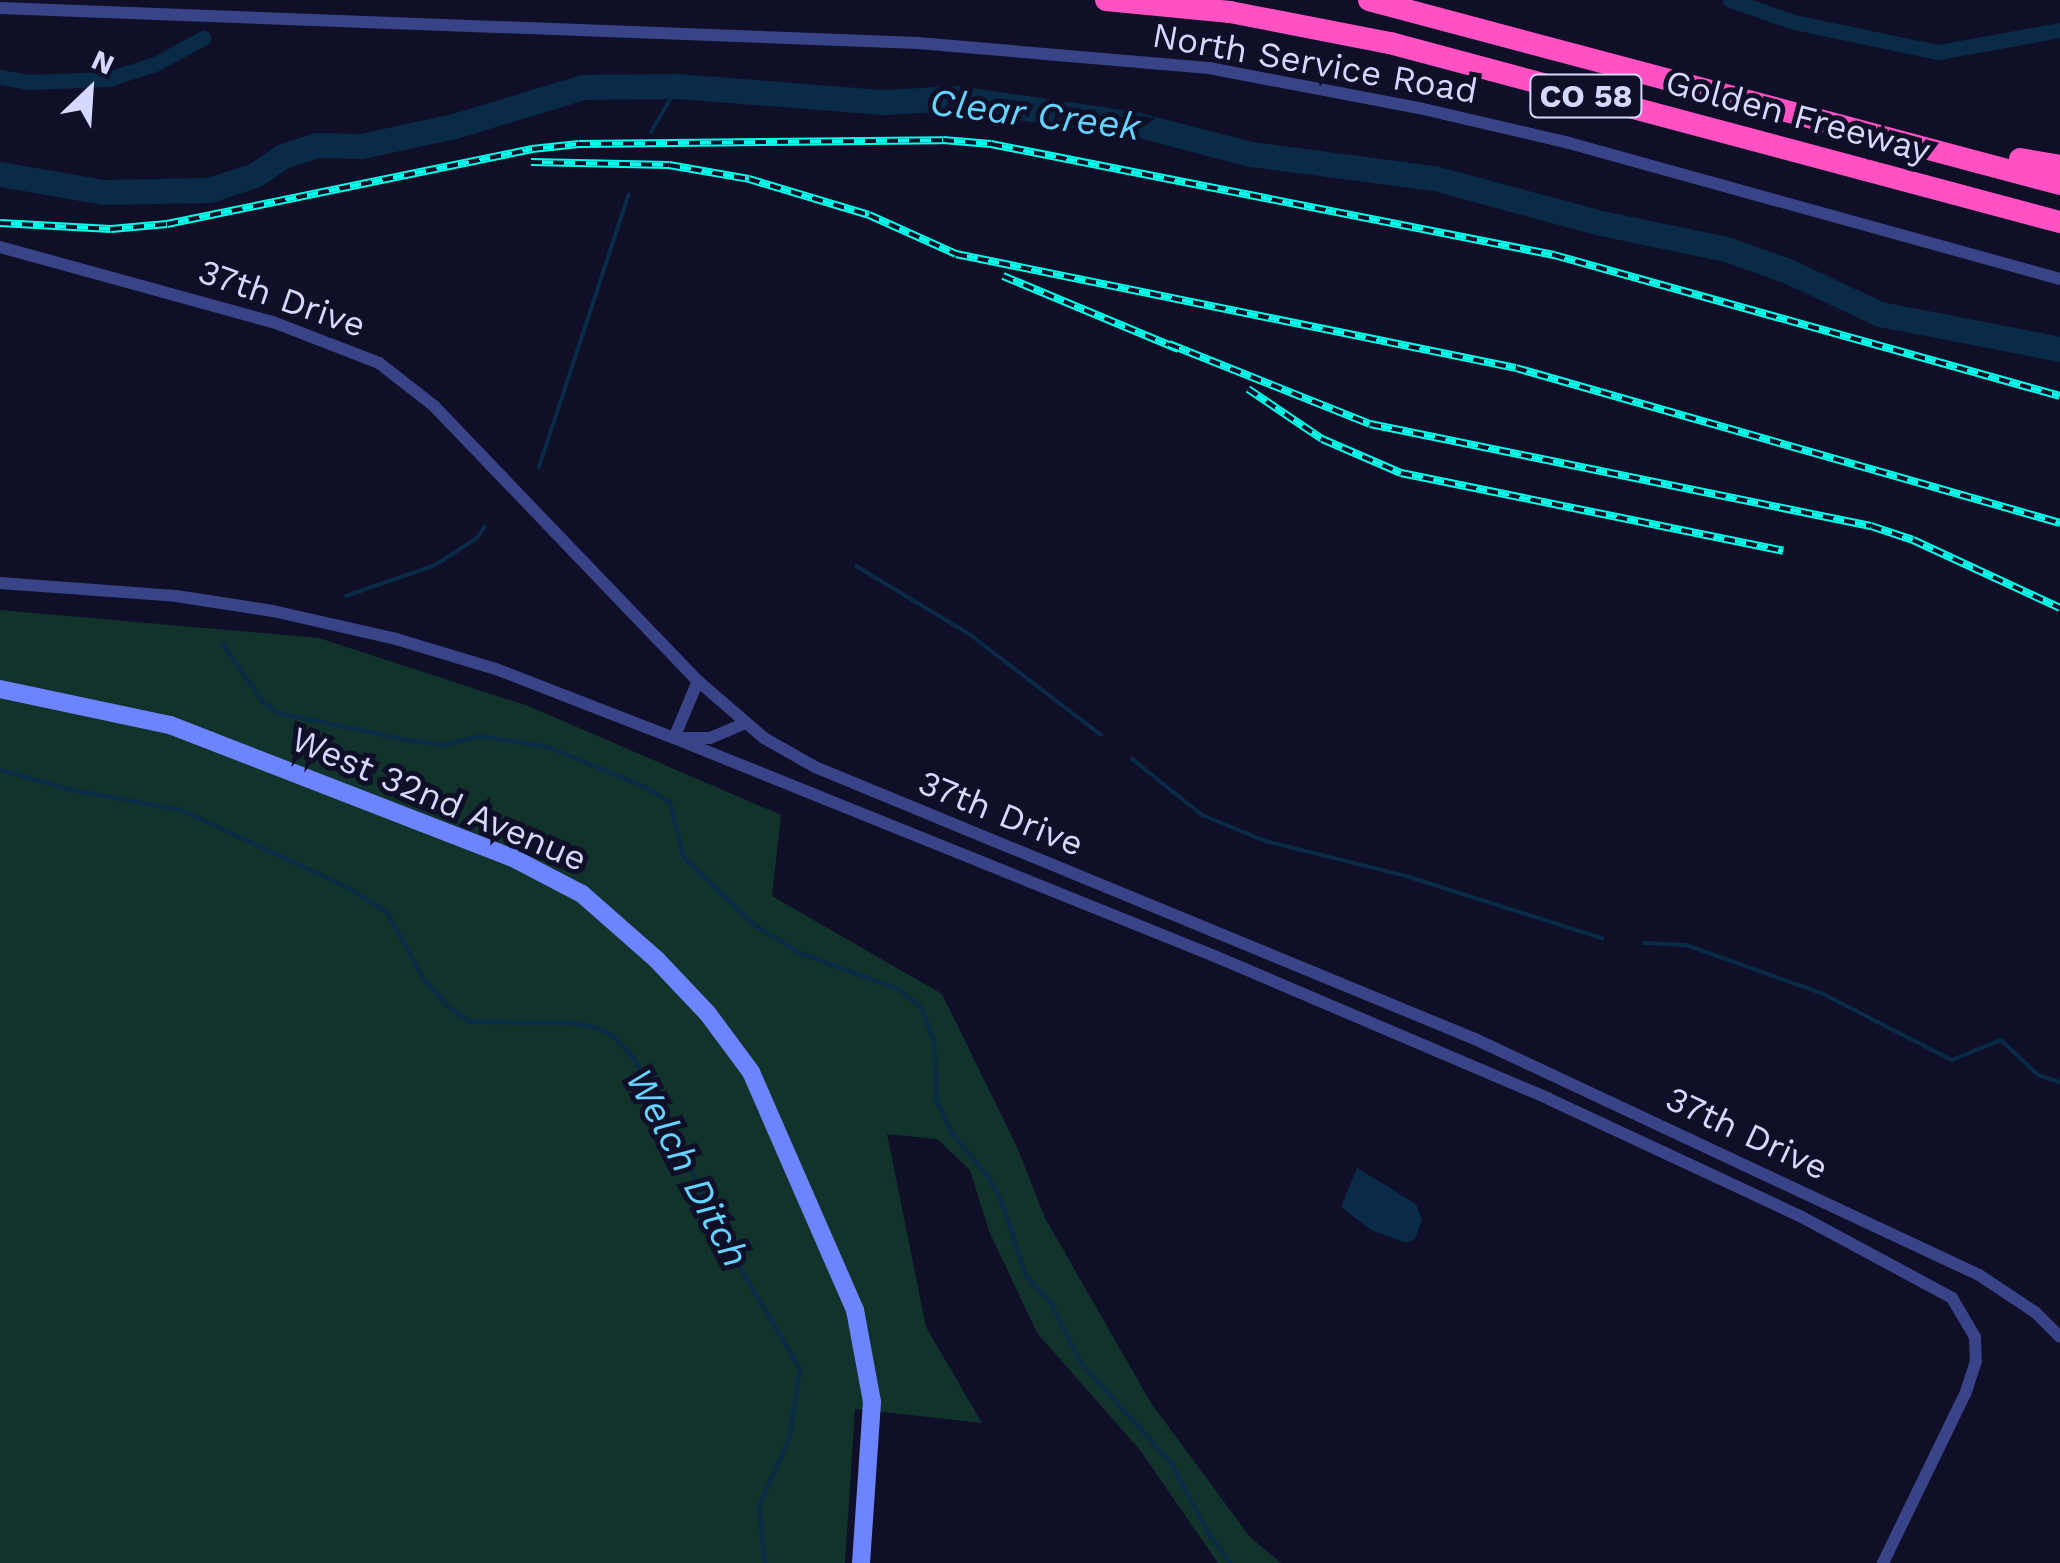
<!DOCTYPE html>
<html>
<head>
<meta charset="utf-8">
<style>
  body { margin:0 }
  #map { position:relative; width:2060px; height:1563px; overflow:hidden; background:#0f0f28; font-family:"Work Sans",sans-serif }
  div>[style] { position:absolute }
  .green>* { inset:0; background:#12332b }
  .water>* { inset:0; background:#092b48 }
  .stream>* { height:4px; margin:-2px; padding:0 2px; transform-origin:2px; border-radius:2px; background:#092b48 }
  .canal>* { height:15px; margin:-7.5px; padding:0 7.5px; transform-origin:7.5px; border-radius:7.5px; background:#092b48 }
  .river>* { height:25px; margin:-12.5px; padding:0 12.5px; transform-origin:12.5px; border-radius:12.5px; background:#092b48 }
  .street>* { height:12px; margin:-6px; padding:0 6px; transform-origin:6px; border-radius:6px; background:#394488 }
  .secondary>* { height:18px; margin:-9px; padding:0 9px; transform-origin:9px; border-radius:9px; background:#6d84ff }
  .highway>* { height:22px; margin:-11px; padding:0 11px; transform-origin:11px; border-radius:11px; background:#ff51c4 }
  .rail>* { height:8px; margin-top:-4px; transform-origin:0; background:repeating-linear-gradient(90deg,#0f0f28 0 11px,#02ffeb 0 22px); box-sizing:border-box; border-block:2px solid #02ffeb }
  span { translate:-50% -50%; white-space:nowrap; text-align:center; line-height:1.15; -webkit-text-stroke:10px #0f0f28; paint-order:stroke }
  .shield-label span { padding:2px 8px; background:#0f0f28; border:2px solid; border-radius:8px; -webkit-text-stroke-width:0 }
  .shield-label { font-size:32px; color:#d6d9ff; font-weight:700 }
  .street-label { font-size:35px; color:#d6d9ff }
  .water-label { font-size:38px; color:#64d3ff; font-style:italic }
  .north { position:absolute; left:40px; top:40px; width:100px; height:100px; -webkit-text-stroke:8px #0f0f28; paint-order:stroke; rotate:25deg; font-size:28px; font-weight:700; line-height:40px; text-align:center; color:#d6d9ff }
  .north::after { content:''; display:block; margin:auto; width:35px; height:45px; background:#d6d9ff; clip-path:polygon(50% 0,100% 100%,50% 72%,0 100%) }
</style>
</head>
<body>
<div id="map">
  <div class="green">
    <i style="clip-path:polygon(0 610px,319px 638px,528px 706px,781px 815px,772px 896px,942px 994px,1017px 1147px,1045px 1218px,1151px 1403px,1250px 1537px,1281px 1563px,1218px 1563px,1140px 1450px,1037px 1333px,989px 1231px,970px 1170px,937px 1139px,887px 1134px,926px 1327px,982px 1423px,855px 1409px,845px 1563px,0 1563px)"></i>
  </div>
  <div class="water">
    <i style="clip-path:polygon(1357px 1168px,1416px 1204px,1422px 1220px,1415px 1239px,1406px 1243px,1371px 1230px,1341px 1207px)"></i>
  </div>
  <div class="stream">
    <i style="left:651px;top:132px;width:53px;rotate:-59.6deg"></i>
    <i style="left:539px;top:467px;width:287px;rotate:-71.8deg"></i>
    <i style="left:856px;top:566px;width:132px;rotate:31deg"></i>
    <i style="left:969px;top:634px;width:166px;rotate:37.4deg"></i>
    <i style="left:346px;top:596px;width:94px;rotate:-19.2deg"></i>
    <i style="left:435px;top:565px;width:50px;rotate:-32.7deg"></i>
    <i style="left:477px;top:538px;width:14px;rotate:-56deg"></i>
    <i style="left:223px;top:644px;width:69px;rotate:55.6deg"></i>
    <i style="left:262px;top:701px;width:20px;rotate:37deg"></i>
    <i style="left:278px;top:713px;width:137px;rotate:11.8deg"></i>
    <i style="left:412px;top:741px;width:32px;rotate:7deg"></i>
    <i style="left:444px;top:745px;width:37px;rotate:-14deg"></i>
    <i style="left:480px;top:736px;width:69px;rotate:9.2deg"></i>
    <i style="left:548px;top:747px;width:105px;rotate:22.4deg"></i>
    <i style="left:645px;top:787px;width:29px;rotate:31deg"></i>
    <i style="left:670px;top:802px;width:58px;rotate:76deg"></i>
    <i style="left:684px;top:858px;width:99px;rotate:43.4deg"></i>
    <i style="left:756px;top:926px;width:52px;rotate:31.5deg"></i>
    <i style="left:800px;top:953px;width:104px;rotate:20.2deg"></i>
    <i style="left:898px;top:989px;width:29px;rotate:38deg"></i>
    <i style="left:921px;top:1007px;width:36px;rotate:69deg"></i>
    <i style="left:934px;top:1041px;width:60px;rotate:87.1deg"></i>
    <i style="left:937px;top:1101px;width:34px;rotate:66deg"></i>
    <i style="left:951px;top:1132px;width:56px;rotate:50.1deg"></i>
    <i style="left:987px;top:1175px;width:29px;rotate:61deg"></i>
    <i style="left:1001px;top:1200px;width:80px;rotate:71.8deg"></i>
    <i style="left:1026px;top:1276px;width:37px;rotate:47deg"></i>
    <i style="left:1051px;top:1303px;width:67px;rotate:63.4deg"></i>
    <i style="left:1081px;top:1363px;width:135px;rotate:48deg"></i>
    <i style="left:1171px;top:1463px;width:79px;rotate:62.1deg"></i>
    <i style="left:1208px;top:1533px;width:38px;rotate:53deg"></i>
    <i style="left:1132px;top:759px;width:90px;rotate:38.7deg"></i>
    <i style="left:1202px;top:815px;width:68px;rotate:22.4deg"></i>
    <i style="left:1265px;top:841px;width:145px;rotate:13.9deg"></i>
    <i style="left:1406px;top:876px;width:206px;rotate:17.6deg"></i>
    <i style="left:0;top:770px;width:75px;rotate:15.5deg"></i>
    <i style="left:72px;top:790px;width:111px;rotate:10.4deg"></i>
    <i style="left:181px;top:810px;width:181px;rotate:24.9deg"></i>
    <i style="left:345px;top:886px;width:49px;rotate:31.8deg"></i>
    <i style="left:387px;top:912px;width:75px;rotate:61.4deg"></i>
    <i style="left:423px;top:978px;width:37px;rotate:49deg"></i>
    <i style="left:447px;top:1006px;width:28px;rotate:35deg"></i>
    <i style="left:470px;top:1022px;width:102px;rotate:0.6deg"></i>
    <i style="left:572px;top:1023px;width:27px;rotate:10deg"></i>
    <i style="left:599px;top:1028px;width:19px;rotate:32deg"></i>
    <i style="left:615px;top:1038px;width:26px;rotate:47deg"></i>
    <i style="left:633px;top:1057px;width:78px;rotate:59.8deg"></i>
    <i style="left:672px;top:1124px;width:114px;rotate:66.8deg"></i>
    <i style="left:717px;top:1229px;width:163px;rotate:59.3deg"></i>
    <i style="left:800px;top:1369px;width:68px;rotate:98.5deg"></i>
    <i style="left:790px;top:1436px;width:77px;rotate:113.6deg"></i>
    <i style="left:759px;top:1507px;width:56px;rotate:83.9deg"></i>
    <i style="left:1644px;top:943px;width:42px;rotate:2.7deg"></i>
    <i style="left:1686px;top:945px;width:143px;rotate:19.6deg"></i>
    <i style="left:1821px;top:993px;width:147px;rotate:27.1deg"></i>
    <i style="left:1952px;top:1060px;width:53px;rotate:-22.2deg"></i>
    <i style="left:2001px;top:1040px;width:51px;rotate:43.4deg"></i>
    <i style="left:2038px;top:1075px;width:23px;rotate:18deg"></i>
  </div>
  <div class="canal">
    <i style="left:1730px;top:0;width:68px;rotate:19deg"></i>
    <i style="left:1794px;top:22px;width:147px;rotate:11.8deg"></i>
    <i style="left:1938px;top:52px;width:124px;rotate:-10.2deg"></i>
    <i style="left:0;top:77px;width:28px;rotate:10deg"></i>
    <i style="left:28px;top:82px;width:80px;rotate:-2.1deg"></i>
    <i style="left:108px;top:79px;width:49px;rotate:-17.7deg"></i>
    <i style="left:155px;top:64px;width:55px;rotate:-28.4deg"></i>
  </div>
  <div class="river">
    <i style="left:0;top:174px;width:105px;rotate:9.9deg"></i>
    <i style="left:103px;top:192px;width:106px;rotate:-1.1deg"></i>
    <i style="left:209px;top:190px;width:48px;rotate:-18.1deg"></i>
    <i style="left:255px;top:175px;width:34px;rotate:-34deg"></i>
    <i style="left:283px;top:156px;width:36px;rotate:-18deg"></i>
    <i style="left:317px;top:145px;width:44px;rotate:1.3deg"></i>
    <i style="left:361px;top:146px;width:95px;rotate:-12.1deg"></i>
    <i style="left:454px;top:126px;width:135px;rotate:-16.8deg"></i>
    <i style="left:583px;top:87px;width:95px;rotate:-0.6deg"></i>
    <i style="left:678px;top:86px;width:206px;rotate:4.5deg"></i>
    <i style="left:883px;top:102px;width:75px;rotate:-3.1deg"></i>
    <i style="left:958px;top:98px;width:179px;rotate:8.4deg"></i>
    <i style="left:1135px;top:124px;width:120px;rotate:14.5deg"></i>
    <i style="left:1251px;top:154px;width:185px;rotate:7.5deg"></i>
    <i style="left:1434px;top:178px;width:173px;rotate:15.1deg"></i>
    <i style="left:1601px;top:223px;width:128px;rotate:11.7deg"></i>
    <i style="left:1726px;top:249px;width:66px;rotate:19.5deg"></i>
    <i style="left:1788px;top:271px;width:102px;rotate:25.1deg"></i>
    <i style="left:1880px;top:314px;width:183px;rotate:11deg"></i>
  </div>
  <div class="street">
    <i style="left:0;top:8px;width:919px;rotate:2.18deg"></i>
    <i style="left:918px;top:43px;width:292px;rotate:4.9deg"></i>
    <i style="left:1209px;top:68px;width:214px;rotate:10.8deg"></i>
    <i style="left:1419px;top:108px;width:154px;rotate:13.1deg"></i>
    <i style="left:1569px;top:143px;width:509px;rotate:15.48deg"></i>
    <i style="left:0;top:247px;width:283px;rotate:15.4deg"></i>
    <i style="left:273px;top:322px;width:114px;rotate:21.1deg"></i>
    <i style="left:379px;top:363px;width:70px;rotate:38deg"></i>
    <i style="left:434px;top:406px;width:381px;rotate:46.2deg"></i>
    <i style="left:698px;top:681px;width:87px;rotate:40.8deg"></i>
    <i style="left:764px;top:738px;width:59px;rotate:29.6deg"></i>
    <i style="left:815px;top:767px;width:714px;rotate:22.4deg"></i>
    <i style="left:1475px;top:1039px;width:557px;rotate:25.09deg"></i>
    <i style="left:1979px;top:1275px;width:67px;rotate:33.5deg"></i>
    <i style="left:2035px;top:1312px;width:35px;rotate:45deg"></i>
    <i style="left:0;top:583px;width:176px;rotate:4.2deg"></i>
    <i style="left:176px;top:596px;width:98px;rotate:8.8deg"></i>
    <i style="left:273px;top:611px;width:126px;rotate:12.8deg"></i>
    <i style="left:396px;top:639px;width:104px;rotate:16.7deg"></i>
    <i style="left:496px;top:669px;width:191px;rotate:21.2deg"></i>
    <i style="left:674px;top:738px;width:62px;rotate:-67.2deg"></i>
    <i style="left:674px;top:738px;width:580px;rotate:21.97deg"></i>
    <i style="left:1212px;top:955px;width:366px;rotate:23.1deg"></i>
    <i style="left:1549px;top:1099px;width:277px;rotate:25deg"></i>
    <i style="left:1800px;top:1216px;width:173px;rotate:28.3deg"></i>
    <i style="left:1952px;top:1298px;width:45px;rotate:59.5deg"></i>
    <i style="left:1975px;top:1337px;width:24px;rotate:88deg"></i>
    <i style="left:1976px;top:1361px;width:35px;rotate:108deg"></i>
    <i style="left:1965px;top:1394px;width:188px;rotate:115.9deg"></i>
    <i style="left:682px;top:738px;width:28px"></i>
    <i style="left:710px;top:738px;width:38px;rotate:-23deg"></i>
  </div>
  <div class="secondary">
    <i style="left:0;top:689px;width:174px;rotate:12deg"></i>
    <i style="left:170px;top:725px;width:366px;rotate:21.2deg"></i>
    <i style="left:511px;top:857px;width:80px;rotate:27.5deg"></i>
    <i style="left:582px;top:894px;width:100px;rotate:41.3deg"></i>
    <i style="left:657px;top:960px;width:74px;rotate:46.6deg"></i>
    <i style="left:708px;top:1014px;width:72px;rotate:53.4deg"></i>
    <i style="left:751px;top:1072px;width:260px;rotate:66.4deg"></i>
    <i style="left:855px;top:1310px;width:94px;rotate:79.5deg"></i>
    <i style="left:872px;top:1402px;width:161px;rotate:93.9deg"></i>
  </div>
  <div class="highway">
    <i style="left:1106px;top:0;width:125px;rotate:5.5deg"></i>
    <i style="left:1230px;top:12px;width:163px;rotate:11deg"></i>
    <i style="left:1390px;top:43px;width:693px;rotate:14.96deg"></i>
    <i style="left:1369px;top:0;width:715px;rotate:14.91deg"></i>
    <i style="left:2020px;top:159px;width:41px;rotate:9.9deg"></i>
  </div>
  <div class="rail">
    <i style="left:531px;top:162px;width:138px;rotate:1.2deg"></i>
    <i style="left:669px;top:165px;width:81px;rotate:9.9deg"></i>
    <i style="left:749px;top:179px;width:125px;rotate:16.7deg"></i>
    <i style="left:869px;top:215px;width:95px;rotate:24.1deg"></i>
    <i style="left:956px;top:254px;width:571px;rotate:11.51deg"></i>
    <i style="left:1516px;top:368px;width:566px;rotate:15.9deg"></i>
    <i style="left:0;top:223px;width:111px;rotate:3.1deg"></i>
    <i style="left:111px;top:229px;width:56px;rotate:-5.1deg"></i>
    <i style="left:167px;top:224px;width:373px;rotate:-11.6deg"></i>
    <i style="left:532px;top:149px;width:47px;rotate:-6.1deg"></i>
    <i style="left:579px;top:144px;width:364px;rotate:-0.6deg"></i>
    <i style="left:943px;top:140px;width:48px;rotate:4.8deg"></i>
    <i style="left:991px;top:144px;width:574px;rotate:11.15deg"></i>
    <i style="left:1554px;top:255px;width:525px;rotate:15.57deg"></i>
    <i style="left:1003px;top:276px;width:190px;rotate:22.6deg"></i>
    <i style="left:1169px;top:344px;width:216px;rotate:21.7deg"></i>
    <i style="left:1370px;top:424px;width:511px;rotate:11.51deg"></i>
    <i style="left:1871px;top:526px;width:44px;rotate:18.4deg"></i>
    <i style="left:1913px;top:540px;width:162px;rotate:24.8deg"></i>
    <i style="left:1248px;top:389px;width:89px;rotate:34deg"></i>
    <i style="left:1322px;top:439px;width:86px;rotate:23.3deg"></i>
    <i style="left:1401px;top:473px;width:390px;rotate:11.5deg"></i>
  </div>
  <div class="shield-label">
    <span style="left:1586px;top:96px">CO 58</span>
  </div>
  <div class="street-label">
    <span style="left:1315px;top:63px;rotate:10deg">North Service Road</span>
    <span style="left:1798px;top:116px;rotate:15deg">Golden Freeway</span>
    <span style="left:282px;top:298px;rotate:19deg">37th Drive</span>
    <span style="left:439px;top:799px;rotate:23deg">West 32nd Avenue</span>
    <span style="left:1001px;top:813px;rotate:22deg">37th Drive</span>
    <span style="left:1747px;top:1133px;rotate:25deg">37th Drive</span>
  </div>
  <div class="water-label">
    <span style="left:1035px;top:115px;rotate:7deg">Clear Creek</span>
    <span style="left:687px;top:1168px;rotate:62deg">Welch Ditch</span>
  </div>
  <div class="north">N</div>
</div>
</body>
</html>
